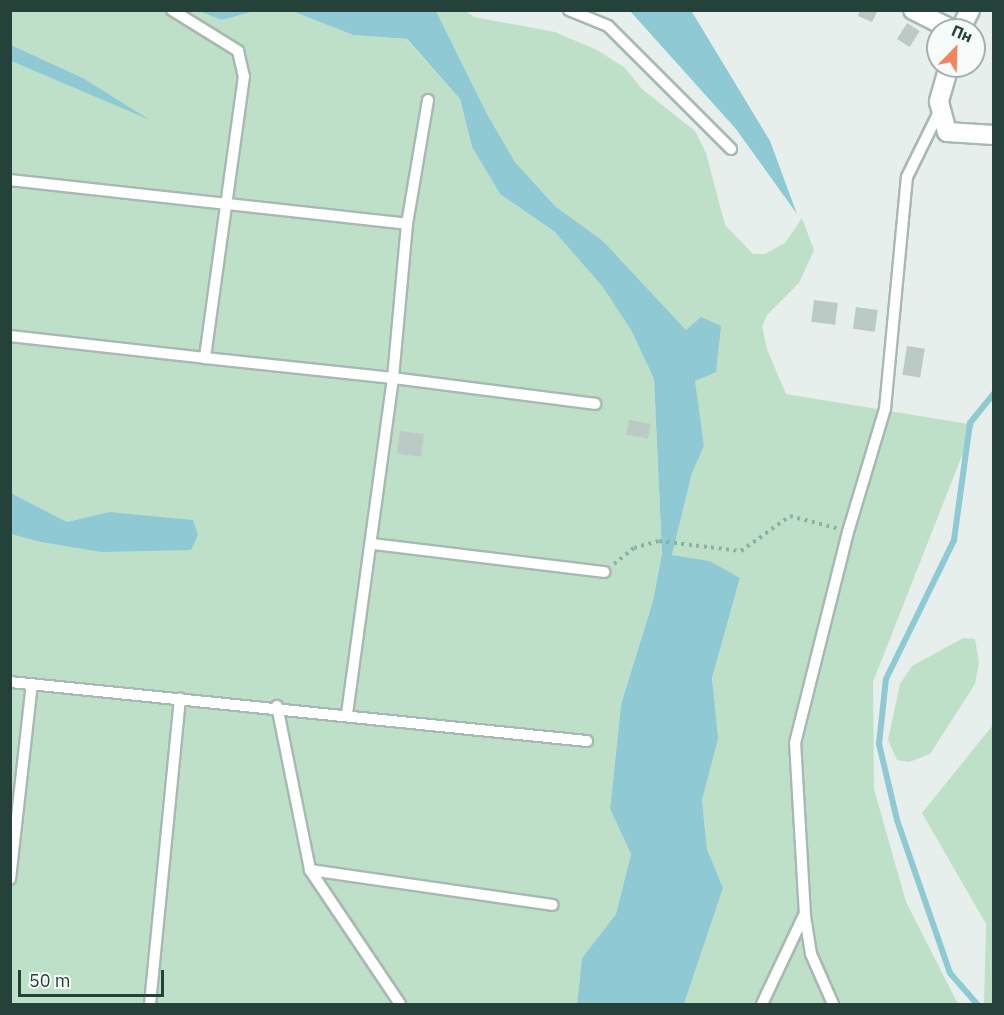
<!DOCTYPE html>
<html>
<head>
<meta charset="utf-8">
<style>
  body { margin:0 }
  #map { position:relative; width:1004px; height:1015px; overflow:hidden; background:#e6efeb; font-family:"IBM Plex Sans",sans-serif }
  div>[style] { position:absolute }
  .green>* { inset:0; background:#bfe0c8 }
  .water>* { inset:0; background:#8ec9d4 }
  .stream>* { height:6px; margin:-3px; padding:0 3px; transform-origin:3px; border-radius:3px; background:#8ec9d4 }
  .building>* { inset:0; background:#bbcac4; transform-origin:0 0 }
  .path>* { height:4px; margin-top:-2px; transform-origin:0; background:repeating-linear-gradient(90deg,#86b3a5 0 3px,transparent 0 7.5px) }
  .roads { filter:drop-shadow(2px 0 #a8b8b2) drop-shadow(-2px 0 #a8b8b2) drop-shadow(0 2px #a8b8b2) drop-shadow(0 -2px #a8b8b2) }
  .lane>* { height:10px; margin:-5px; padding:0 5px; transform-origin:5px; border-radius:5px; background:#fff }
  .street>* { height:18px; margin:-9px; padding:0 9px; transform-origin:9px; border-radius:9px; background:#fff }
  span { translate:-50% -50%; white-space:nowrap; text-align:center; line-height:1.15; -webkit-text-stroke:4.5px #f7fbf9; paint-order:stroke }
  .frame { position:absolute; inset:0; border:12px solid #24423a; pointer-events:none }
  .north { position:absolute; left:926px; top:18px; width:60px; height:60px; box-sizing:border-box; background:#f7fbf9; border:2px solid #a3b1ad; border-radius:50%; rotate:23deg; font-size:16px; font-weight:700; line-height:24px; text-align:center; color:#24423a }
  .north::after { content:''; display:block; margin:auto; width:21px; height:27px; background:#f4845f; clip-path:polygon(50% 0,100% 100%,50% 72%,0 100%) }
  .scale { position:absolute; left:18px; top:970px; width:146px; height:27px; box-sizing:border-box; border:3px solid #24423a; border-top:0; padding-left:8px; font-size:18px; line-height:21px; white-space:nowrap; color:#24423a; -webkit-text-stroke:4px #f7fbf9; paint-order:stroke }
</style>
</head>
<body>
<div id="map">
  <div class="green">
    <i style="clip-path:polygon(11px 10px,199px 10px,222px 20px,255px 11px,292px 11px,353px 35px,406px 39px,460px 99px,472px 147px,500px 194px,555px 232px,604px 287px,631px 330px,654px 379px,662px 553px,653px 601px,621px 703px,610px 809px,631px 854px,616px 914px,582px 958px,577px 1004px,11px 1004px,11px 534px,101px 552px,109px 512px,67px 522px,11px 493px,11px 61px,144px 117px,83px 78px,11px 45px)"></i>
    <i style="clip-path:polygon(436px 11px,466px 11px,474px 17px,555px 32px,597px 50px,625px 68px,642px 89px,695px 131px,706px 153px,725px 225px,753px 254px,765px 254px,785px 243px,802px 218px,814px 250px,799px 283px,767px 315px,762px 326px,767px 349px,786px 394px,974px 425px,873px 682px,874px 789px,906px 902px,958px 1004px,684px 1004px,723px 888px,707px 849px,702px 800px,717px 739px,712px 678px,740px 578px,710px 561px,672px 555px,692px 473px,704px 446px,686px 330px,603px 241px,555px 206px,515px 162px,487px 114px)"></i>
    <i style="clip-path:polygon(963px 638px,975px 639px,979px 662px,975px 684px,930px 754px,909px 762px,897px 760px,888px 740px,900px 684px,912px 666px)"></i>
    <i style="clip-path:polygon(993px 725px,994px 1004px,984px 1004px,986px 924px,922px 813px)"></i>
  </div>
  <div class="water">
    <i style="clip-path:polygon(199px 11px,255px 11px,222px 20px)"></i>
    <i style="clip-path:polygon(292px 11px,436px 11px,487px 114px,515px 162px,555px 206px,603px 241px,686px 330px,701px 317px,721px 326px,716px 372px,695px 381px,704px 446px,692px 473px,672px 555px,710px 561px,740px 578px,712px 678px,718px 739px,702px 800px,707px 849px,723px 888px,684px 1004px,577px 1004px,582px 958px,616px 914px,631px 854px,610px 809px,621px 704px,653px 601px,662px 553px,654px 379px,631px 330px,603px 287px,555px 232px,500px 194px,472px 147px,460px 99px,407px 39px,353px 35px)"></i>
    <i style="clip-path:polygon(630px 11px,692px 12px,770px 141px,797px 214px,736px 129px)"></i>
    <i style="clip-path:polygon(11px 45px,83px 78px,150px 120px,11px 61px)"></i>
    <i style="clip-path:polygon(11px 493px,67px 522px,109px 512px,193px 520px,198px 535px,191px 550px,101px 552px,41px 542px,11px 534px)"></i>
  </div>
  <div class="stream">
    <i style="left:977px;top:1004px;width:41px;rotate:-131.1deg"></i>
    <i style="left:950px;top:973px;width:162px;rotate:-109.1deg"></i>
    <i style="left:897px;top:820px;width:78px;rotate:-103.3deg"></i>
    <i style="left:879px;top:744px;width:65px;rotate:-83.9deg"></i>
    <i style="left:886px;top:679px;width:155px;rotate:-63.9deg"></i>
    <i style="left:954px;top:540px;width:118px;rotate:-82.2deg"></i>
    <i style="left:970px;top:423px;width:38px;rotate:-51deg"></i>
  </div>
  <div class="building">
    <i style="clip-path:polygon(860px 10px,878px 10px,872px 22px,858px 16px)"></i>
    <i style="left:907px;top:23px;width:15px;height:19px;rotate:32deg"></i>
    <i style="left:814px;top:300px;width:24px;height:22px;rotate:7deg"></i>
    <i style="left:856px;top:307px;width:22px;height:22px;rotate:8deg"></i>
    <i style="left:907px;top:346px;width:18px;height:29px;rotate:9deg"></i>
    <i style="left:629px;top:420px;width:22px;height:15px;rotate:10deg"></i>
    <i style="left:400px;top:431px;width:24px;height:23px;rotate:7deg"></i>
  </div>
  <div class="path">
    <i style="left:614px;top:564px;width:26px;rotate:-39deg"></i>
    <i style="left:634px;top:548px;width:26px;rotate:-16deg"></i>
    <i style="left:659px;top:541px;width:83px;rotate:7deg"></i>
    <i style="left:741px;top:551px;width:60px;rotate:-35.5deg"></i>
    <i style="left:790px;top:516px;width:48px;rotate:14.6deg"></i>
  </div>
  <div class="roads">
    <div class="lane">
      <i style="left:172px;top:10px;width:78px;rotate:31.8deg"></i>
      <i style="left:238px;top:51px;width:26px;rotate:77deg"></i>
      <i style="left:244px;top:76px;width:285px;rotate:97.9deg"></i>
      <i style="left:205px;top:358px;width:189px;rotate:6.1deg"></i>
      <i style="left:393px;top:378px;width:340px;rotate:97.8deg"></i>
      <i style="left:569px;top:10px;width:42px;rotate:22.3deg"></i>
      <i style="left:608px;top:26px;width:174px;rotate:45deg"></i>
      <i style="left:428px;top:100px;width:126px;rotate:99.6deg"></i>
      <i style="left:407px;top:224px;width:155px;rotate:95.2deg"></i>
      <i style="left:393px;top:378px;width:204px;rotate:7.3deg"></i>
      <i style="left:10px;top:180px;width:399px;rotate:6.3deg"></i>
      <i style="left:10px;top:336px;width:196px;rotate:6.4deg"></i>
      <i style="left:373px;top:544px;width:233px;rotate:6.9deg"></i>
      <i style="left:10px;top:682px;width:580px;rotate:5.84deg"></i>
      <i style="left:277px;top:706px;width:167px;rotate:78.6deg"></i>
      <i style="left:310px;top:870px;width:161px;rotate:56.1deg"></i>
      <i style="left:310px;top:870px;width:245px;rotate:8.2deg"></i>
      <i style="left:10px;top:879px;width:196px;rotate:-83.6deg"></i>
      <i style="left:150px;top:1004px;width:307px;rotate:-84.4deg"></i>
      <i style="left:762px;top:1004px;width:98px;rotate:-64.7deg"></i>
      <i style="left:833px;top:1004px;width:55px;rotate:-113.7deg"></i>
      <i style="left:811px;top:954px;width:39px;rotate:-99deg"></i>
      <i style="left:805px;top:915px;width:172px;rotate:-93.3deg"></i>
      <i style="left:795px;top:743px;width:218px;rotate:-75.9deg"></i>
      <i style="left:848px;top:532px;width:128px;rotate:-73.3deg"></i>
      <i style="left:885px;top:409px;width:233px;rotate:-84.6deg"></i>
      <i style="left:907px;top:177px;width:77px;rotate:-63.8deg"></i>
    </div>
    <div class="street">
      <i style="left:913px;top:10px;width:45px;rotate:26.6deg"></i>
      <i style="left:960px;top:30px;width:22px;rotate:-63deg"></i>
      <i style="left:949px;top:66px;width:37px;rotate:106deg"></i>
      <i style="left:939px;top:102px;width:31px;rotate:75deg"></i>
      <i style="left:947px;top:132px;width:47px;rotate:3.7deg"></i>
    </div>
  </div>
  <div class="frame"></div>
  <div class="north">Пн</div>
  <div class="scale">50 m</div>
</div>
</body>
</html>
